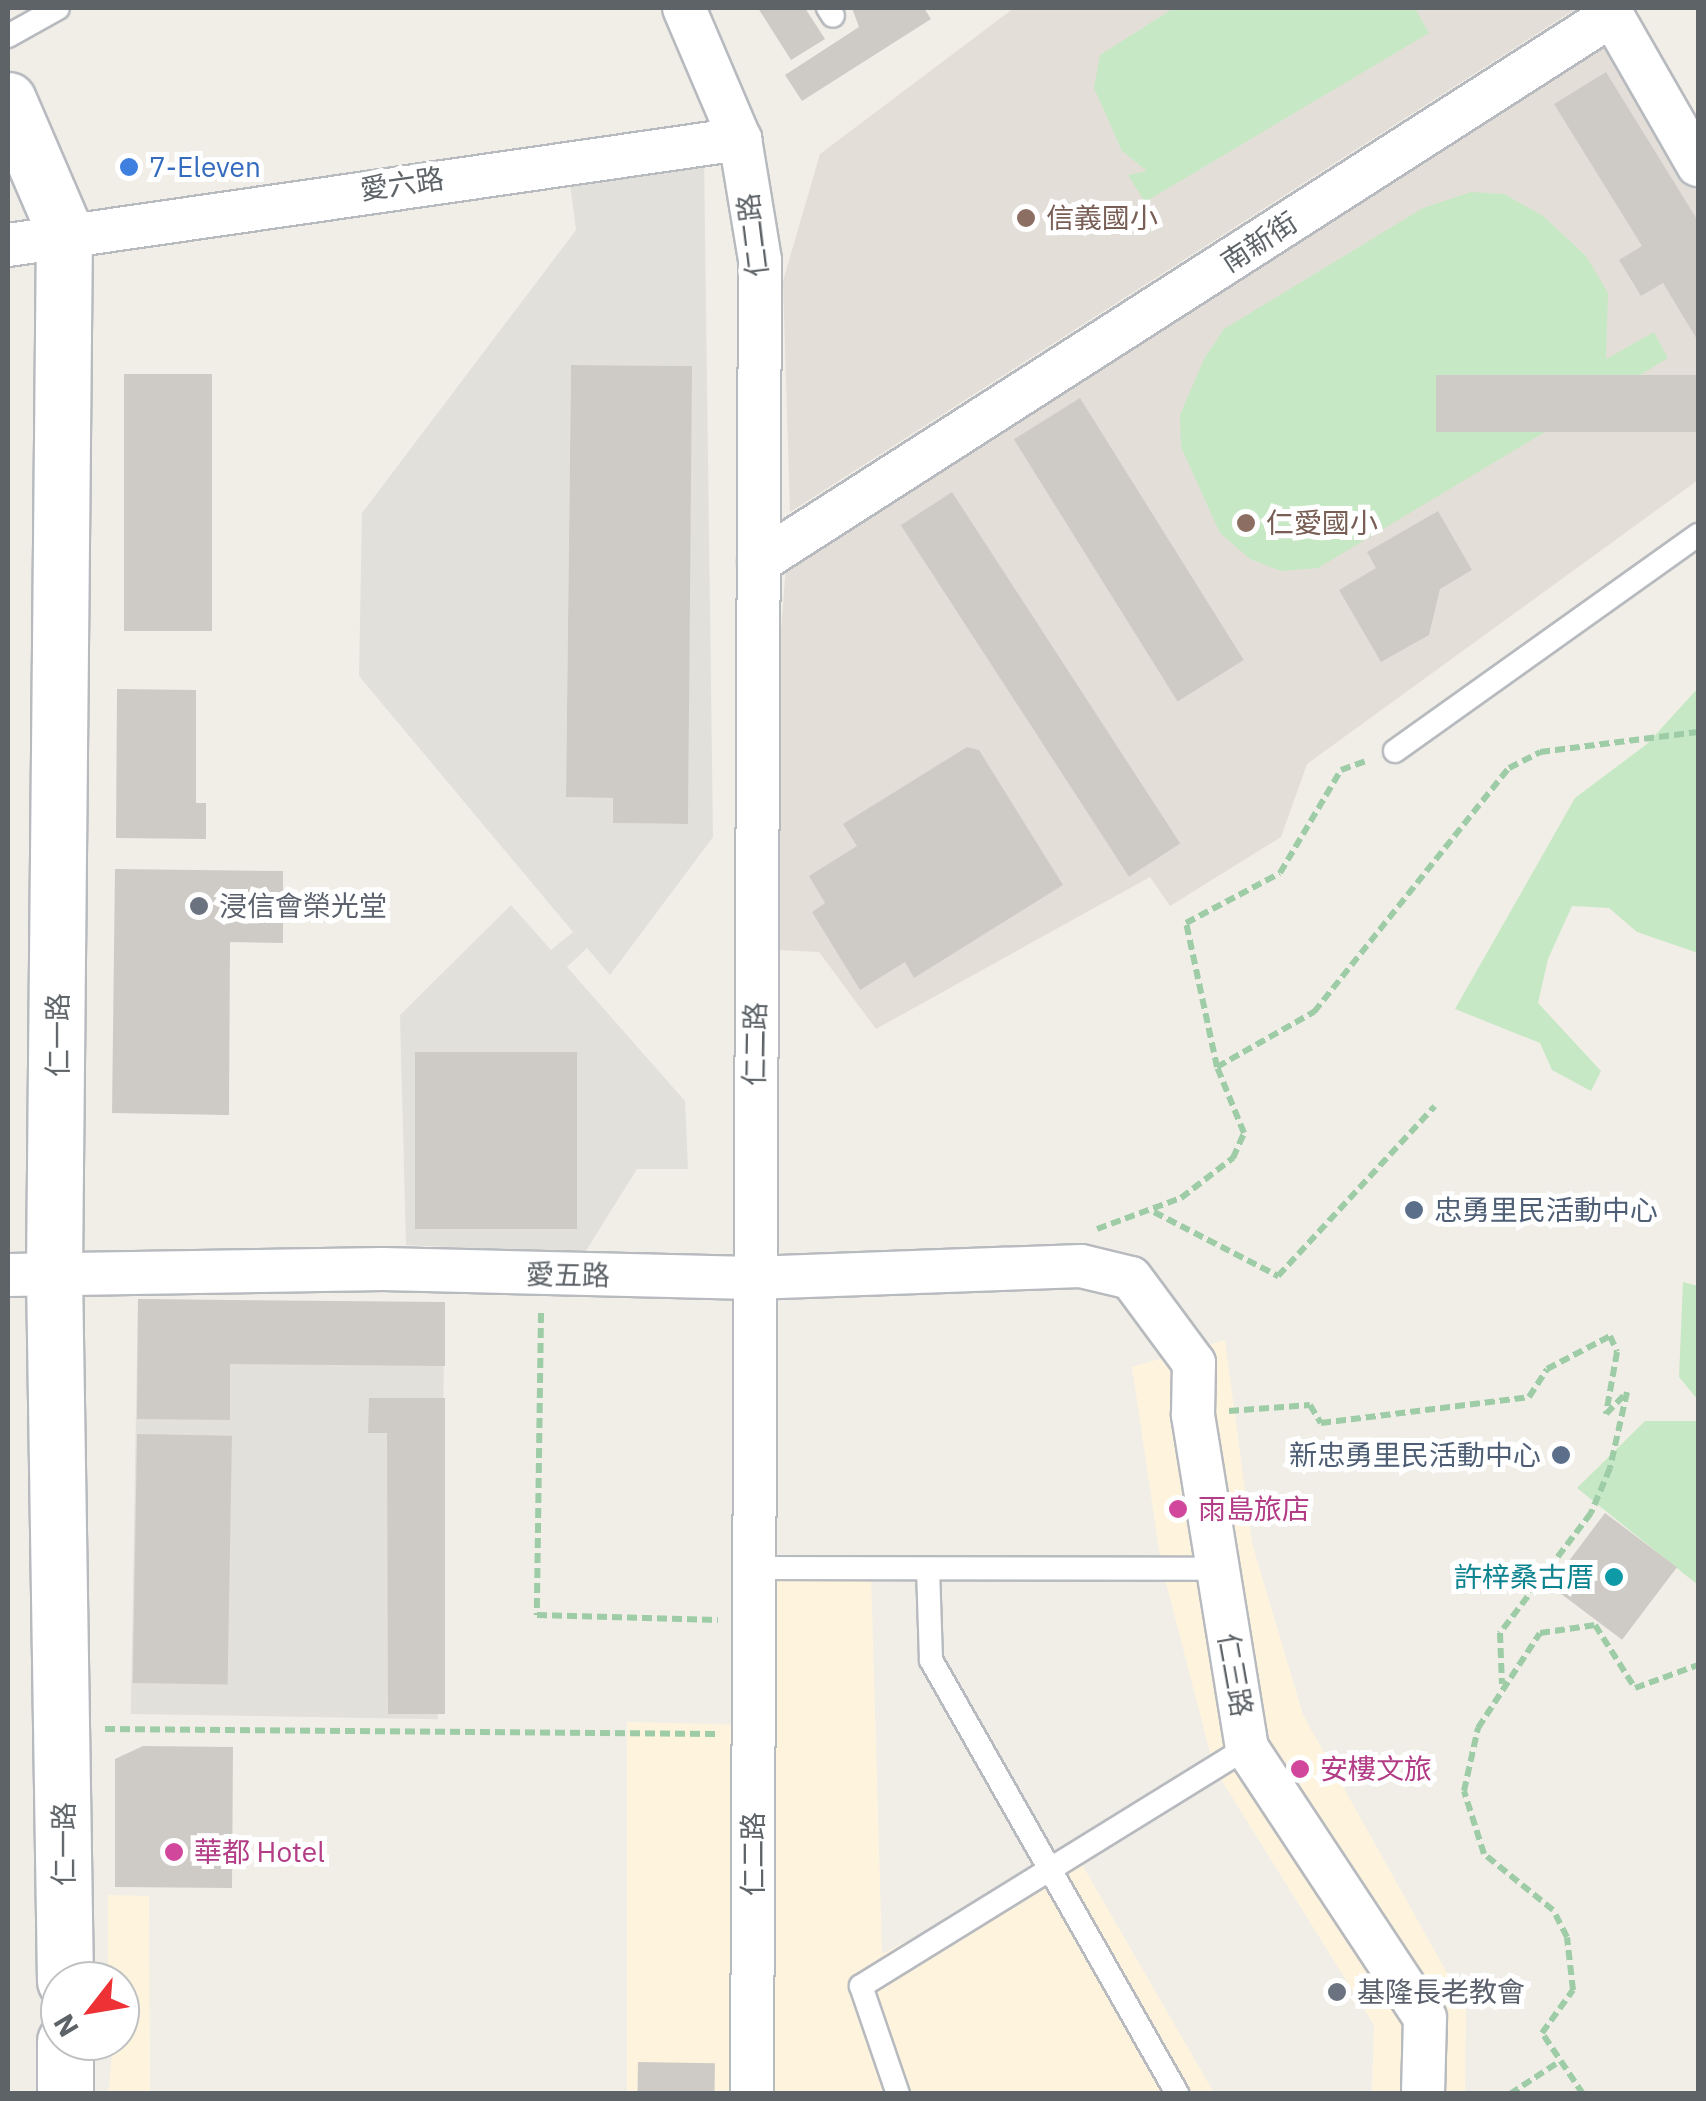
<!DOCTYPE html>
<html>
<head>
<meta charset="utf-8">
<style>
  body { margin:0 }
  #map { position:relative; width:1706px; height:2101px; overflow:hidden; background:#f1eee7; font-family:"IBM Plex Sans","Noto Sans TC",sans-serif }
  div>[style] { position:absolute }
  .commercial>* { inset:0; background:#fef4de }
  .industrial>* { inset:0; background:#e2e0db; transform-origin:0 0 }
  .education>* { inset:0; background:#e3dfd8 }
  .green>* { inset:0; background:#c7e8c4 }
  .building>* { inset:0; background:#cecbc6; transform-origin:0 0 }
  .path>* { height:6px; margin-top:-3px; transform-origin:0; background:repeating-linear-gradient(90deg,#9dcca6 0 10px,transparent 0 15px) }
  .roads { filter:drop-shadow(2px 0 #b7babe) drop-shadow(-2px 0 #b7babe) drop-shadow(0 2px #b7babe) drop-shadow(0 -2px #b7babe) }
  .service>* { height:22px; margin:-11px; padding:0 11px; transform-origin:11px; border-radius:11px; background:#fff }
  .minor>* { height:42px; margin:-21px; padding:0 21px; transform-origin:21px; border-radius:21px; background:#fff }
  .tertiary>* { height:55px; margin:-27.5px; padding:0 27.5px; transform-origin:27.5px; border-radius:27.5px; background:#fff }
  .dots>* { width:28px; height:28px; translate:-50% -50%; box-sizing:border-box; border:5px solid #fff; border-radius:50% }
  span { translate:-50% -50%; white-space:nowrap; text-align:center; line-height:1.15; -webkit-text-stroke:10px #fff; paint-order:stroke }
  .shop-label { font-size:28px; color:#366cbe }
  .left { translate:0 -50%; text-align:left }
  .street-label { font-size:28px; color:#5e6368 }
  .education-label { font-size:28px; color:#785e54 }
  .worship-label { font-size:28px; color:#5b616d }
  .service-label { font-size:28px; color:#4e5e75 }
  .right { translate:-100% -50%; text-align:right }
  .hotel-label { font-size:28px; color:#b23c85 }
  .culture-label { font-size:28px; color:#0d838f }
  .frame { position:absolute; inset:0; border:10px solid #5e6368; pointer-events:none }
  .north { position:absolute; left:40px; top:1961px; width:100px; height:100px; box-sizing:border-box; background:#fff; border:2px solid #bfc1c3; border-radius:50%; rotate:239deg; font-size:28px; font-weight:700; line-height:40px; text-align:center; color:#5e6368 }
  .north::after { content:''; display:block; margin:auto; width:35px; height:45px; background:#ed3134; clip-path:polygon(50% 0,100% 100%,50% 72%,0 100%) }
</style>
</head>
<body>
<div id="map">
  <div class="commercial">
    <i style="clip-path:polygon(1225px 1340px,1252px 1543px,1303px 1715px,1466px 2007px,1465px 2093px,1372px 2093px,1374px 2025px,1214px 1768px,1161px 1563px,1132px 1367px)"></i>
    <i style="clip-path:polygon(749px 1573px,871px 1574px,882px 1954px,1076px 1854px,1214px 2093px,627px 2094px,627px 1722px,747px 1725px)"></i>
    <i style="clip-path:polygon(108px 1895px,149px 1896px,150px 2093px,108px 2093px,120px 1981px,108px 1981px)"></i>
  </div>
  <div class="industrial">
    <i style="clip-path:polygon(evenodd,704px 155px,713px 837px,610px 975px,587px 948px,567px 967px,685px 1101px,688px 1169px,637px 1169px,584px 1254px,406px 1245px,400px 1015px,511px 905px,551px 950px,573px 932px,359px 676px,362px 513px,576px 230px,569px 177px,704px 155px,571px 365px,691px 366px,688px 824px,614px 823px,613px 798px,566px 797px,571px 365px)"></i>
    <i style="left:138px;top:1299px;width:307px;height:415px;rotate:1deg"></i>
  </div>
  <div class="education">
    <i style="clip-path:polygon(1014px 8px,1577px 8px,790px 512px,783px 281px,820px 154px)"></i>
    <i style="clip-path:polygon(1608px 42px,1698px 192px,1698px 480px,1307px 764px,1281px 837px,1170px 906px,1150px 877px,876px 1029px,819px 952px,778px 950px,765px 837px,786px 566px)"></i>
  </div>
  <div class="green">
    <i style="clip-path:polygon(1174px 8px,1415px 8px,1429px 33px,1145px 202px,1128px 175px,1147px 171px,1122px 151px,1094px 88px,1100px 55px)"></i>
    <i style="clip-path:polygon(1471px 192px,1504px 194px,1543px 216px,1586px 256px,1608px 293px,1606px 359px,1654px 332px,1668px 358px,1318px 568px,1281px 571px,1250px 559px,1220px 533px,1181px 447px,1180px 415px,1204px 359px,1224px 329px,1423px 208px)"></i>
    <i style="clip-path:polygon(1698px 688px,1698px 953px,1637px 932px,1609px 908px,1572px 906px,1548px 959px,1538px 1003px,1601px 1071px,1591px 1091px,1552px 1070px,1540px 1043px,1455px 1009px,1575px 798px,1647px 744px)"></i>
    <i style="clip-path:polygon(1683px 1282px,1698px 1286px,1698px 1400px,1679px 1377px)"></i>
    <i style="clip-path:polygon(1645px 1421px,1698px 1421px,1698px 1585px,1577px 1488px)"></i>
  </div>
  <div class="building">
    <i style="clip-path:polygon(758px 8px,805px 8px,825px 39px,791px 60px)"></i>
    <i style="clip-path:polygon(852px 8px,924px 8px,931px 19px,802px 101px,785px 75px,859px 27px)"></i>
    <i style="clip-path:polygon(1606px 72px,1698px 221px,1698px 341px,1663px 283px,1641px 296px,1619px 260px,1642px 246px,1554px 104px)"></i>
    <i style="clip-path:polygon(571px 365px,692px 366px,688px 824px,613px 823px,613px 798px,566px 797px)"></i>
    <i style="left:212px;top:374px;width:257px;height:88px;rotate:90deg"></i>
    <i style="left:1698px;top:375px;width:57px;height:262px;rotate:90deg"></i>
    <i style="left:1080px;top:398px;width:309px;height:78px;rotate:58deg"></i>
    <i style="left:952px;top:492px;width:419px;height:61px;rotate:57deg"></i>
    <i style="clip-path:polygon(1438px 511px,1472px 570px,1440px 589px,1429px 635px,1381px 662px,1339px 590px,1376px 568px,1367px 552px)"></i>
    <i style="clip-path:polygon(117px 689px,196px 690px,196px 803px,206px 803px,206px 839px,116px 838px)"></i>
    <i style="clip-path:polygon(967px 747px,979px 750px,1063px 885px,914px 978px,905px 962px,860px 990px,812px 912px,825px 903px,809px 876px,857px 846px,843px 824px)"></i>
    <i style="clip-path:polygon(115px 869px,283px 871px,283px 943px,230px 942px,229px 1115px,112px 1113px)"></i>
    <i style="left:577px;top:1052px;width:177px;height:162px;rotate:90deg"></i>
    <i style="clip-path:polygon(138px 1299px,445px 1302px,445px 1366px,230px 1364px,230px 1420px,137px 1419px)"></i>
    <i style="clip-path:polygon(369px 1398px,445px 1398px,445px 1714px,388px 1714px,387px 1433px,368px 1433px)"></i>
    <i style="left:137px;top:1434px;width:95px;height:249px;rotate:1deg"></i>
    <i style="left:1605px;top:1513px;width:90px;height:91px;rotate:37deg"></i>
    <i style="clip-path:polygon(143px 1746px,233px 1747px,232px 1888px,115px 1887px,115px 1759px)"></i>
    <i style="left:638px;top:2062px;width:77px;height:32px;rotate:1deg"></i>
  </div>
  <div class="path">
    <i style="left:1217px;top:1067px;width:147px;rotate:-102.1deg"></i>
    <i style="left:1186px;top:923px;width:106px;rotate:-28deg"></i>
    <i style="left:1280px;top:873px;width:120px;rotate:-59.4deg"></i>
    <i style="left:1341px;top:770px;width:29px;rotate:-20deg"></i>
    <i style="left:1154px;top:1212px;width:140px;rotate:27.3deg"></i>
    <i style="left:1278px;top:1276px;width:231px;rotate:-47.3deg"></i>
    <i style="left:1097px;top:1229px;width:90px;rotate:-20.3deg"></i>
    <i style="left:1181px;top:1198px;width:66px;rotate:-37.6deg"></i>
    <i style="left:1233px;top:1158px;width:27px;rotate:-66deg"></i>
    <i style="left:1244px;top:1133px;width:71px;rotate:-112.2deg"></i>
    <i style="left:1217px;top:1067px;width:112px;rotate:-29.6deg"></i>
    <i style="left:1314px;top:1012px;width:312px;rotate:-51.4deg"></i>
    <i style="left:1509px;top:768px;width:35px;rotate:-27deg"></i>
    <i style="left:1540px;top:752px;width:159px;rotate:-7.2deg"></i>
    <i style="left:541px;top:1313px;width:302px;rotate:90.8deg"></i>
    <i style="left:537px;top:1615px;width:181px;rotate:1.6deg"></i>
    <i style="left:1229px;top:1411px;width:81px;rotate:-4.2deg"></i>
    <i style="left:1310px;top:1405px;width:21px;rotate:59deg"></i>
    <i style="left:1321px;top:1423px;width:210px;rotate:-7.1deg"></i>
    <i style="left:1529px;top:1397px;width:33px;rotate:-57deg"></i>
    <i style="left:1547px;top:1369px;width:71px;rotate:-27.6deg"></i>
    <i style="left:1610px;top:1336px;width:17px;rotate:66deg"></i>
    <i style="left:1617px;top:1352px;width:63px;rotate:100.1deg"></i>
    <i style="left:1606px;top:1414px;width:30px;rotate:-46deg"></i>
    <i style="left:1627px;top:1392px;width:78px;rotate:102.6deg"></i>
    <i style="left:1610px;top:1468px;width:49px;rotate:112.9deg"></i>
    <i style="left:1591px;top:1513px;width:151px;rotate:127.2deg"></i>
    <i style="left:1500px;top:1633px;width:51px;rotate:87.8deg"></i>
    <i style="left:105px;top:1729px;width:613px;rotate:0.47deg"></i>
    <i style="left:1510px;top:2094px;width:60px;rotate:-33.4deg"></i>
    <i style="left:1583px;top:2094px;width:73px;rotate:-123.9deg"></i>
    <i style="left:1542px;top:2033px;width:53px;rotate:-54.2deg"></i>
    <i style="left:1573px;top:1990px;width:53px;rotate:-96.5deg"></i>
    <i style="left:1567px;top:1937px;width:30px;rotate:-117deg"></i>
    <i style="left:1553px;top:1910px;width:89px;rotate:-140.9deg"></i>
    <i style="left:1484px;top:1854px;width:66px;rotate:-107.6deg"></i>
    <i style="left:1464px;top:1791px;width:65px;rotate:-77.5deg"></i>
    <i style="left:1478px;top:1728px;width:113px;rotate:-56.9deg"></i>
    <i style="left:1540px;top:1633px;width:56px;rotate:-8.3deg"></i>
    <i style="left:1595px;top:1625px;width:75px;rotate:57.6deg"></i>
    <i style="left:1635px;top:1688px;width:67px;rotate:-20.1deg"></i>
  </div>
  <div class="roads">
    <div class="service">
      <i style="left:828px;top:8px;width:9px;rotate:58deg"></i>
      <i style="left:8px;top:36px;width:57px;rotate:-29.2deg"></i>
      <i style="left:1395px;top:751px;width:372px;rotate:-35.5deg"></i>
      <i style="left:754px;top:1568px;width:462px;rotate:0.1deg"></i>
      <i style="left:928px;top:1569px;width:91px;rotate:88.1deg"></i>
      <i style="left:931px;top:1660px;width:499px;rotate:60.4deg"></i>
      <i style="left:898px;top:2094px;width:114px;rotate:-108.9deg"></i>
      <i style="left:861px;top:1986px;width:453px;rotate:-31.7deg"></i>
    </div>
    <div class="minor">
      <i style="left:684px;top:8px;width:142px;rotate:66.9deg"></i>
      <i style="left:740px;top:139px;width:123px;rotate:80.6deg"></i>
      <i style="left:760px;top:260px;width:1834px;rotate:90.25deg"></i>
      <i style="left:8px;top:245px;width:740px;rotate:-8.24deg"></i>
      <i style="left:759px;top:562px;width:1013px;rotate:-32.67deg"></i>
      <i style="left:1612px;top:15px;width:173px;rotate:60.2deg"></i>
      <i style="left:8px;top:1275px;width:375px;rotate:-0.9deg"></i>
      <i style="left:383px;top:1269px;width:369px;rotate:1.4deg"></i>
      <i style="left:752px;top:1278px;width:329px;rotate:-2.1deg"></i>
      <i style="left:1081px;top:1266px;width:51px;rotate:13.5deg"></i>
      <i style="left:1131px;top:1278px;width:106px;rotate:53.5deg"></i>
      <i style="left:1194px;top:1363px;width:52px;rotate:91.1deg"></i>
      <i style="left:1193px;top:1415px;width:337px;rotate:80.8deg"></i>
      <i style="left:1247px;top:1748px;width:323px;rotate:56.6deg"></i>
      <i style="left:1425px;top:2018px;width:76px;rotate:91.5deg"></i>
    </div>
    <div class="tertiary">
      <i style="left:8px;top:100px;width:142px;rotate:66.7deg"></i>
      <i style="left:64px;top:230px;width:1043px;rotate:90.55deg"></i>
      <i style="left:54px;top:1273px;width:708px;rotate:89.11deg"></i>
      <i style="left:65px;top:2041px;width:53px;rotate:90deg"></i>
    </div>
  </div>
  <div class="dots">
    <i style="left:129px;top:167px;background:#3f7fe0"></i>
    <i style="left:1026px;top:218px;background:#8d6e63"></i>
    <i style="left:1246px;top:523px;background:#8d6e63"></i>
    <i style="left:199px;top:906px;background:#6b7280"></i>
    <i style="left:1414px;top:1210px;background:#5c6f8a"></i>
    <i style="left:1561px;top:1455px;background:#5c6f8a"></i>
    <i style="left:1178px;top:1509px;background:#d1479c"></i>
    <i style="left:1614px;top:1577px;background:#0f9aa8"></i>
    <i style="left:1300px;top:1769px;background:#d1479c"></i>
    <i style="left:174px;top:1852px;background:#d1479c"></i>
    <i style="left:1337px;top:1992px;background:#6b7280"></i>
  </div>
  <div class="shop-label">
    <span class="left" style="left:149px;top:167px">7-Eleven</span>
  </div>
  <div class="street-label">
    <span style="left:402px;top:184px;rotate:-8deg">愛六路</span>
    <span style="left:753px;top:235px;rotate:-97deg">仁二路</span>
    <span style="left:1259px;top:242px;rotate:-33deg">南新街</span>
    <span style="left:58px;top:1035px;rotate:-90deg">仁一路</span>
    <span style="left:755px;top:1044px;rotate:-89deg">仁二路</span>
    <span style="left:568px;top:1275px;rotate:1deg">愛五路</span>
    <span style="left:1235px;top:1675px;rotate:80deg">仁三路</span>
    <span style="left:64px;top:1844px;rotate:-90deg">仁一路</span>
    <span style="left:753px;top:1854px;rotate:-90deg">仁二路</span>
  </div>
  <div class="education-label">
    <span class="left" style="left:1046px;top:218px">信義國小</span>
    <span class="left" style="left:1266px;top:523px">仁愛國小</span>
  </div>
  <div class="worship-label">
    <span class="left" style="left:219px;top:906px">浸信會榮光堂</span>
    <span class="left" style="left:1357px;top:1992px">基隆長老教會</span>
  </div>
  <div class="service-label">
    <span class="left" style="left:1434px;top:1210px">忠勇里民活動中心</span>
    <span class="right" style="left:1541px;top:1455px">新忠勇里民活動中心</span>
  </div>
  <div class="hotel-label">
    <span class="left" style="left:1198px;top:1509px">雨島旅店</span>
    <span class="left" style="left:1320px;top:1769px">安樓文旅</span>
    <span class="left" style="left:194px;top:1852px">華都 Hotel</span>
  </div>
  <div class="culture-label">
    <span class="right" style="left:1594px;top:1577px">許梓桑古厝</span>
  </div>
  <div class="frame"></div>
  <div class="north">N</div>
</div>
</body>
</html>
